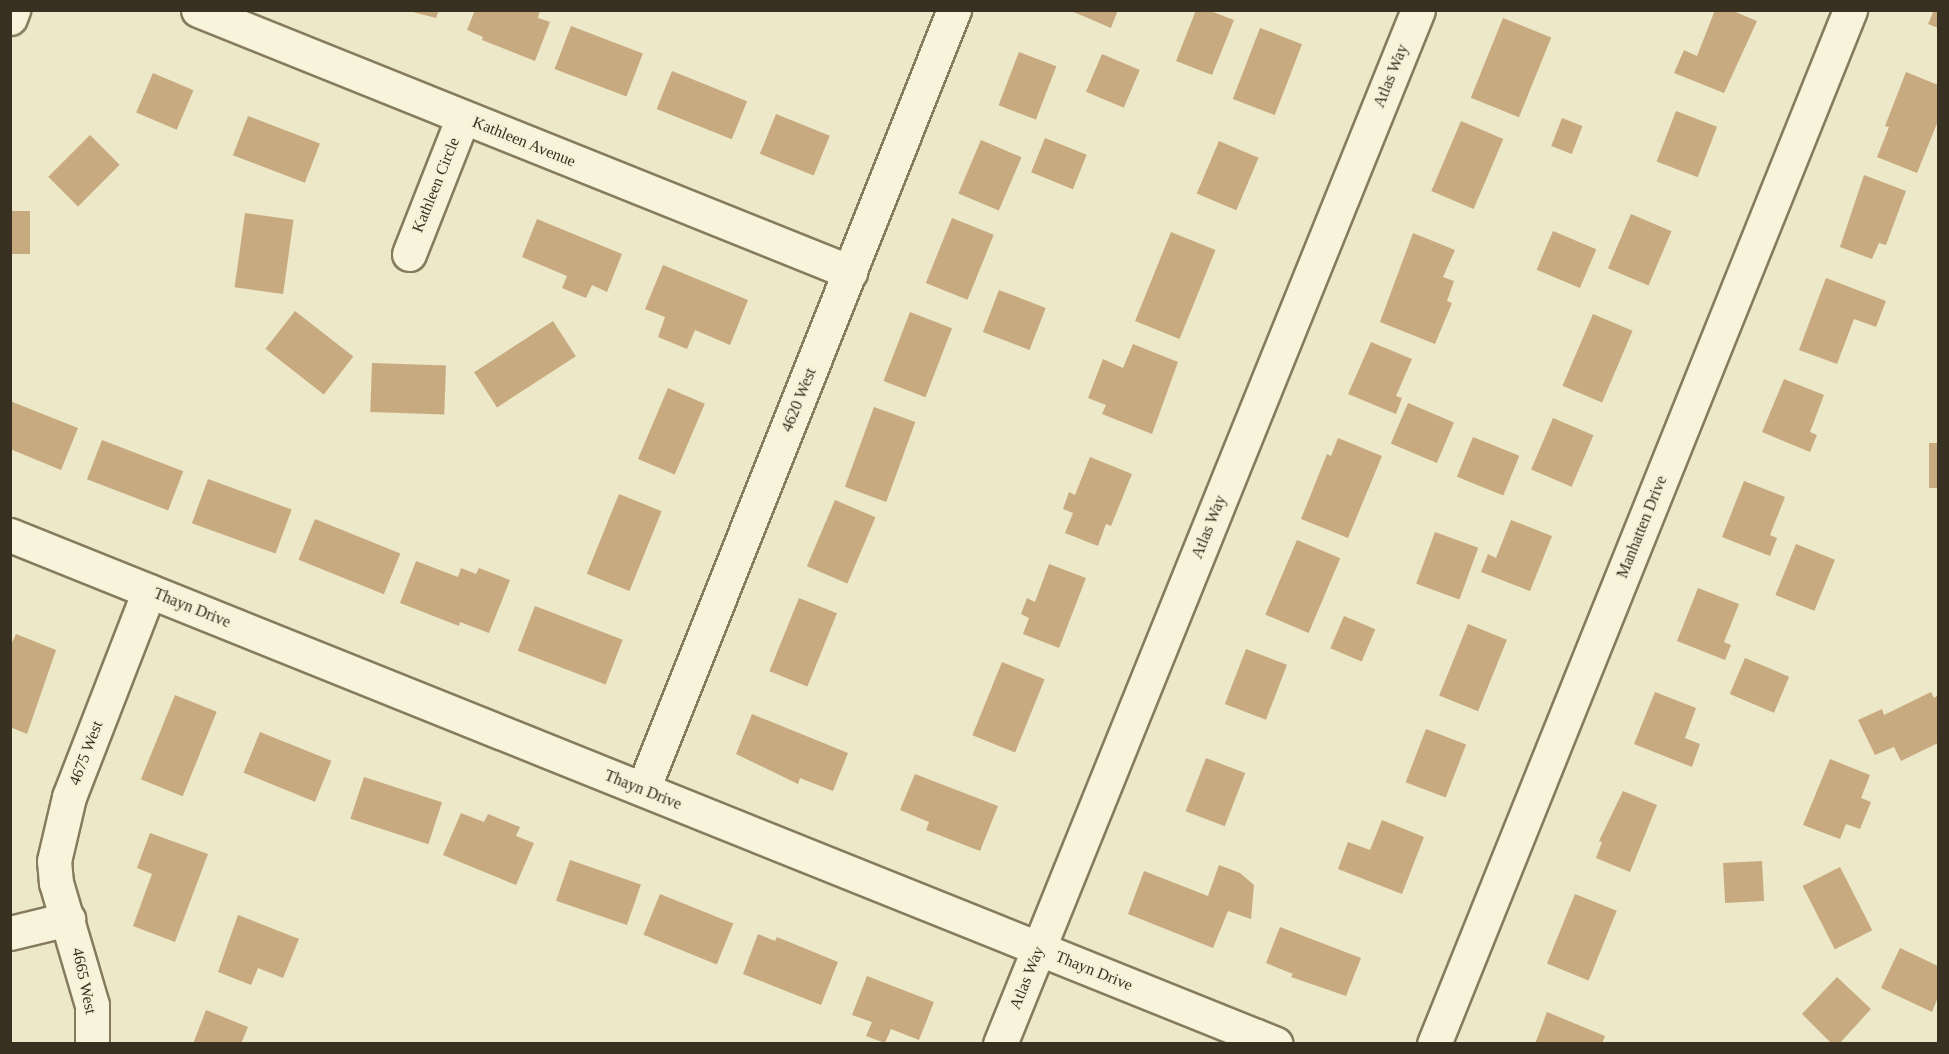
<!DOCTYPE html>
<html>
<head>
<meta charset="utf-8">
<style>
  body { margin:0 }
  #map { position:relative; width:1949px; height:1054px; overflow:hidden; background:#ece8c8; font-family:"Times New Roman",serif }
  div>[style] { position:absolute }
  .building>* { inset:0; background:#c8aa80; transform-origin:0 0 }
  .roads { filter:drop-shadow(2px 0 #877b5e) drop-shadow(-2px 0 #877b5e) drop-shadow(0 2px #877b5e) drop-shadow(0 -2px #877b5e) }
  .minor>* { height:33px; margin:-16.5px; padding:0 16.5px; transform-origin:16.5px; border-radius:16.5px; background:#f7f4db }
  span { translate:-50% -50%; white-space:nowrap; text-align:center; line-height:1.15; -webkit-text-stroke:4.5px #f4f1d7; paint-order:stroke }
  .street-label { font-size:16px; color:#383021 }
  .frame { position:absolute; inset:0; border:12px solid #383021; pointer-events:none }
</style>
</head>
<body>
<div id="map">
  <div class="building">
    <i style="clip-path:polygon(419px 10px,439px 10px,436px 18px,409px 11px)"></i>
    <i style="clip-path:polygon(475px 10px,540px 10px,538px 18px,550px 22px,535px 61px,482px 40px,483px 37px,467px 30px)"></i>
    <i style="clip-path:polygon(1069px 10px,1118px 10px,1111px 28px)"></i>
    <i style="clip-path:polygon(1196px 10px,1208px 10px,1234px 20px,1212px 75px,1176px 61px)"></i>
    <i style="clip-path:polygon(1715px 10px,1731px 10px,1757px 21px,1724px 93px,1674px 73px,1684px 50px,1697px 56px)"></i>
    <i style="clip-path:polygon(1934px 10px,1938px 10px,1938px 28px,1928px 24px)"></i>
    <i style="left:1503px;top:18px;width:52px;height:86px;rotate:22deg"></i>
    <i style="left:571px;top:26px;width:77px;height:46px;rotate:21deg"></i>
    <i style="left:1260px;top:28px;width:45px;height:76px;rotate:21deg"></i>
    <i style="left:1019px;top:52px;width:40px;height:57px;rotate:21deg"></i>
    <i style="left:1102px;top:54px;width:41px;height:41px;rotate:23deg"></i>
    <i style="left:672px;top:71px;width:81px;height:41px;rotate:22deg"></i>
    <i style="clip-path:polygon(1906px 72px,1938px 85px,1938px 121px,1917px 173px,1877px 157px,1889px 127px,1885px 126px)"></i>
    <i style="left:153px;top:73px;width:44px;height:43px;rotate:23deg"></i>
    <i style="left:1676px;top:111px;width:44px;height:54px;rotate:21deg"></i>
    <i style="left:776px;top:114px;width:58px;height:43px;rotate:22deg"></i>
    <i style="left:248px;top:116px;width:77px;height:42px;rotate:21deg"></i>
    <i style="left:1562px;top:118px;width:22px;height:30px;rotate:21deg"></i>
    <i style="left:1461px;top:121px;width:46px;height:76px;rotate:23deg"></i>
    <i style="left:90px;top:135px;width:42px;height:59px;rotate:45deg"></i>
    <i style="left:1045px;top:138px;width:45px;height:37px;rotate:22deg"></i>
    <i style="left:981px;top:140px;width:44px;height:58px;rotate:23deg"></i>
    <i style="left:1219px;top:141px;width:43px;height:57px;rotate:23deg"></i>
    <i style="clip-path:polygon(1864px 175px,1906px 191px,1886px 245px,1879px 243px,1872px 259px,1840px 247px)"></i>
    <i style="left:10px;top:211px;width:20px;height:43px"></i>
    <i style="left:245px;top:213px;width:49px;height:75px;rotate:8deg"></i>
    <i style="left:1631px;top:214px;width:44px;height:59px;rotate:23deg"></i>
    <i style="left:952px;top:218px;width:45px;height:70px;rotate:22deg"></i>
    <i style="clip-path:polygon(537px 219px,622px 254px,607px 292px,592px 285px,586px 298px,562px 288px,567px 276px,522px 257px)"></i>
    <i style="left:1553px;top:231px;width:47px;height:42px;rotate:23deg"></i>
    <i style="left:1171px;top:232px;width:48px;height:96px;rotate:22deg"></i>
    <i style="clip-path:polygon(1413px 233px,1455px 250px,1443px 277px,1454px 281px,1447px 301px,1452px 303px,1435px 344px,1380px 322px)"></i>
    <i style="clip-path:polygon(663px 265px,748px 300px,730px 345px,695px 330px,687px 349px,658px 337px,665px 317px,645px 309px)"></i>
    <i style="clip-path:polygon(1826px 278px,1886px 301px,1876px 327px,1854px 319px,1837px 364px,1799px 350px)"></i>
    <i style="left:999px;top:290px;width:50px;height:45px;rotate:21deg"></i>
    <i style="left:295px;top:311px;width:74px;height:48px;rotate:38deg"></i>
    <i style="left:910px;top:312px;width:45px;height:74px;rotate:21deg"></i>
    <i style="left:1593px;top:314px;width:43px;height:78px;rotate:23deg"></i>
    <i style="left:553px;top:321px;width:42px;height:94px;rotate:57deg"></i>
    <i style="clip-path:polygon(1371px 342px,1412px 359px,1396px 396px,1402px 398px,1396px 414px,1348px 394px)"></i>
    <i style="clip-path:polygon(1133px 344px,1178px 362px,1152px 434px,1102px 414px,1106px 405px,1088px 398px,1103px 359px,1123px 368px)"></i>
    <i style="left:372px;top:363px;width:74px;height:49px;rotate:2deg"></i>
    <i style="clip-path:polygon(1784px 379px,1824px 395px,1810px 432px,1817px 435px,1810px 452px,1762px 432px)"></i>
    <i style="left:668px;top:388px;width:40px;height:77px;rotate:23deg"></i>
    <i style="clip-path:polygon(10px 401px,78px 428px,61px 470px,10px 449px)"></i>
    <i style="left:1408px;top:403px;width:50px;height:44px;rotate:23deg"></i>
    <i style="left:874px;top:407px;width:44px;height:85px;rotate:20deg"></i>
    <i style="left:1553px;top:418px;width:44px;height:56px;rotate:23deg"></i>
    <i style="left:1473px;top:437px;width:50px;height:43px;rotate:22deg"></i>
    <i style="clip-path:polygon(1338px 438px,1382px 456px,1348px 538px,1301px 519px,1327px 454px,1331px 456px)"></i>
    <i style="left:102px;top:440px;width:87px;height:42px;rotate:21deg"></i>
    <i style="left:1938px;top:443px;width:45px;height:9px;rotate:90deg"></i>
    <i style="clip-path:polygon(1090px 457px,1132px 474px,1111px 526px,1106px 524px,1098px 546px,1065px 533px,1073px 513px,1063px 509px,1069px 492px,1075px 495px)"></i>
    <i style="left:208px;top:479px;width:89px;height:47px;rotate:20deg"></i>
    <i style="clip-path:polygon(1744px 481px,1785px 497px,1770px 535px,1777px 538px,1770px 556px,1722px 537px)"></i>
    <i style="left:619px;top:494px;width:46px;height:86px;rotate:22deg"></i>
    <i style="left:835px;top:500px;width:44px;height:72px;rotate:23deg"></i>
    <i style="left:315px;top:519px;width:92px;height:44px;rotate:22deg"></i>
    <i style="clip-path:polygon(1511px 520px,1552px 536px,1530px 591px,1481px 572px,1488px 554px,1496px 558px)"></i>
    <i style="left:1435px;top:532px;width:46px;height:55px;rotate:20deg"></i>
    <i style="left:1297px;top:540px;width:47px;height:81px;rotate:23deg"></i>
    <i style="left:1796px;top:544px;width:42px;height:55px;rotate:22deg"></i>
    <i style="clip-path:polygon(416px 561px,458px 577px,461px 568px,476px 574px,479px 568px,510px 580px,489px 633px,460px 622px,459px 626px,400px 603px)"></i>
    <i style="clip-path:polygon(1049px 564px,1086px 578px,1059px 648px,1023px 634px,1029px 618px,1021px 614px,1027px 598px,1035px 602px)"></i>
    <i style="clip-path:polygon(1698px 588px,1739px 604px,1724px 642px,1731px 645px,1725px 660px,1677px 641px)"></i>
    <i style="left:799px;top:598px;width:41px;height:79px;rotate:22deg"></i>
    <i style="left:535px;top:606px;width:94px;height:48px;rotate:21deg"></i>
    <i style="left:1344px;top:616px;width:34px;height:35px;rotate:23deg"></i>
    <i style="left:1468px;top:624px;width:42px;height:77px;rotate:22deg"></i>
    <i style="clip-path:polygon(16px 634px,56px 650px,27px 734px,10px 727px,10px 647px)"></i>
    <i style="left:1246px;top:649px;width:44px;height:59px;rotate:21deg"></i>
    <i style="left:1745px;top:658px;width:48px;height:39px;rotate:23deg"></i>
    <i style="left:1002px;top:662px;width:46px;height:79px;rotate:22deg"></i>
    <i style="clip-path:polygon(1655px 692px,1696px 708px,1685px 738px,1700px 744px,1692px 767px,1634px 744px)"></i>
    <i style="clip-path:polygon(1931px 692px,1934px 698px,1938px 695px,1938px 743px,1901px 761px,1894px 747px,1875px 755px,1858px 720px,1882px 709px,1884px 715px)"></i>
    <i style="left:175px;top:695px;width:45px;height:91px;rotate:22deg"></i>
    <i style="clip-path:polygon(752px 714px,848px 753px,833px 791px,800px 778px,798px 784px,736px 754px)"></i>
    <i style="left:1426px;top:729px;width:43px;height:57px;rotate:21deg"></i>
    <i style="left:260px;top:732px;width:77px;height:44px;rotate:22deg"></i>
    <i style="left:1206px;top:758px;width:42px;height:57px;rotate:21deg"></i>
    <i style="clip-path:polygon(1830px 759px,1870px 775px,1861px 798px,1871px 802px,1860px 829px,1846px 824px,1840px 839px,1803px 825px)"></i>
    <i style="clip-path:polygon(915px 774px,998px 806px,980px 851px,926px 830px,929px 822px,900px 810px)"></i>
    <i style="left:364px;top:777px;width:82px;height:44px;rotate:18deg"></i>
    <i style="clip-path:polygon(1623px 791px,1657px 805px,1630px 872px,1596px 858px,1602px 842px,1599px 841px)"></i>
    <i style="clip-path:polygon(461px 813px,484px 822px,488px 814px,520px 827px,516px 836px,534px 843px,516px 885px,443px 855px)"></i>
    <i style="clip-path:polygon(1382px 820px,1424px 837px,1402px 894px,1338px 869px,1348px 842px,1370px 850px)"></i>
    <i style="clip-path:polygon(150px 833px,208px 854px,175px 942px,133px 926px,152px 874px,137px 868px)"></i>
    <i style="left:570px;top:860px;width:75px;height:43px;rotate:19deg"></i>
    <i style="left:1762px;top:861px;width:40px;height:39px;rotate:87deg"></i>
    <i style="clip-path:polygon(1219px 865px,1240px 873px,1254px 885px,1251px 919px,1228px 911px,1213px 948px,1128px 914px,1144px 871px,1208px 896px)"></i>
    <i style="left:1840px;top:867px;width:71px;height:42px;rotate:63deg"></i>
    <i style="left:660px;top:894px;width:79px;height:44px;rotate:22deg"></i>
    <i style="left:1575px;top:894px;width:45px;height:75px;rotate:22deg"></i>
    <i style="clip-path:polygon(238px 915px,299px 939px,283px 978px,258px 968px,251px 985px,218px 972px)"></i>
    <i style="clip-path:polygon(1280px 927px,1361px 958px,1346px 996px,1291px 977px,1293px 974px,1266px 963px)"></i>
    <i style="clip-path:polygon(758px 934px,775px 941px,777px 937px,838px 962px,821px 1005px,743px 974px)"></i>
    <i style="clip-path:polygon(1900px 948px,1938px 966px,1938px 997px,1932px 1012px,1881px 988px)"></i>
    <i style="clip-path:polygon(867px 976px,934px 1002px,919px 1040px,891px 1029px,885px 1043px,866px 1036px,872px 1022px,852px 1015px)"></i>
    <i style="clip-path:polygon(1837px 977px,1871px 1009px,1839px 1044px,1832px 1044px,1802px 1014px)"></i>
    <i style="clip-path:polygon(206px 1010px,248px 1027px,241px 1044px,193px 1044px)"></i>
    <i style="clip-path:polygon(1547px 1012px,1605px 1036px,1602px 1044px,1535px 1044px)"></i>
  </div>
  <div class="roads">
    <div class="minor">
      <i style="left:198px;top:10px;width:703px;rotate:21.89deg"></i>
      <i style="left:10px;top:18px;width:9px;rotate:-69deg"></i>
      <i style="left:409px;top:254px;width:147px;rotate:-68.5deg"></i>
      <i style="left:10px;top:535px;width:1364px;rotate:21.9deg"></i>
      <i style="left:643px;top:789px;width:839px;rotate:-68.24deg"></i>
      <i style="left:10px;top:933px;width:60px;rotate:-13.6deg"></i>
      <i style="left:92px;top:1044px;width:39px;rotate:-90deg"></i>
      <i style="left:92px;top:1005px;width:127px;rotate:-106.4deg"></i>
      <i style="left:56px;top:883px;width:22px;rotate:-95deg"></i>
      <i style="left:54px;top:861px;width:66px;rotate:-76.8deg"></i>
      <i style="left:69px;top:797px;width:221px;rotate:-68.8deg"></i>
      <i style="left:1000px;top:1044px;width:1115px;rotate:-67.99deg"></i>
      <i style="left:1434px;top:1044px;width:1115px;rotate:-68.08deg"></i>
    </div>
  </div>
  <div class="street-label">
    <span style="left:1391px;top:76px;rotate:-68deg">Atlas Way</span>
    <span style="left:524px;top:142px;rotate:22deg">Kathleen Avenue</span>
    <span style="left:436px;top:185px;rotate:-68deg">Kathleen Circle</span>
    <span style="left:799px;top:400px;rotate:-68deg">4620 West</span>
    <span style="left:1209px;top:527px;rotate:-68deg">Atlas Way</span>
    <span style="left:1642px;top:527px;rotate:-68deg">Manhatten Drive</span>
    <span style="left:192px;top:608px;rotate:22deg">Thayn Drive</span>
    <span style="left:86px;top:753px;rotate:-69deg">4675 West</span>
    <span style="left:643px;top:790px;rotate:22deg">Thayn Drive</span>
    <span style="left:1094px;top:971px;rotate:22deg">Thayn Drive</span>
    <span style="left:1027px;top:978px;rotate:-68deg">Atlas Way</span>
    <span style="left:84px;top:981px;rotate:78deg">4665 West</span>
  </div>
  <div class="frame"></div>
</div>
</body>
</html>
